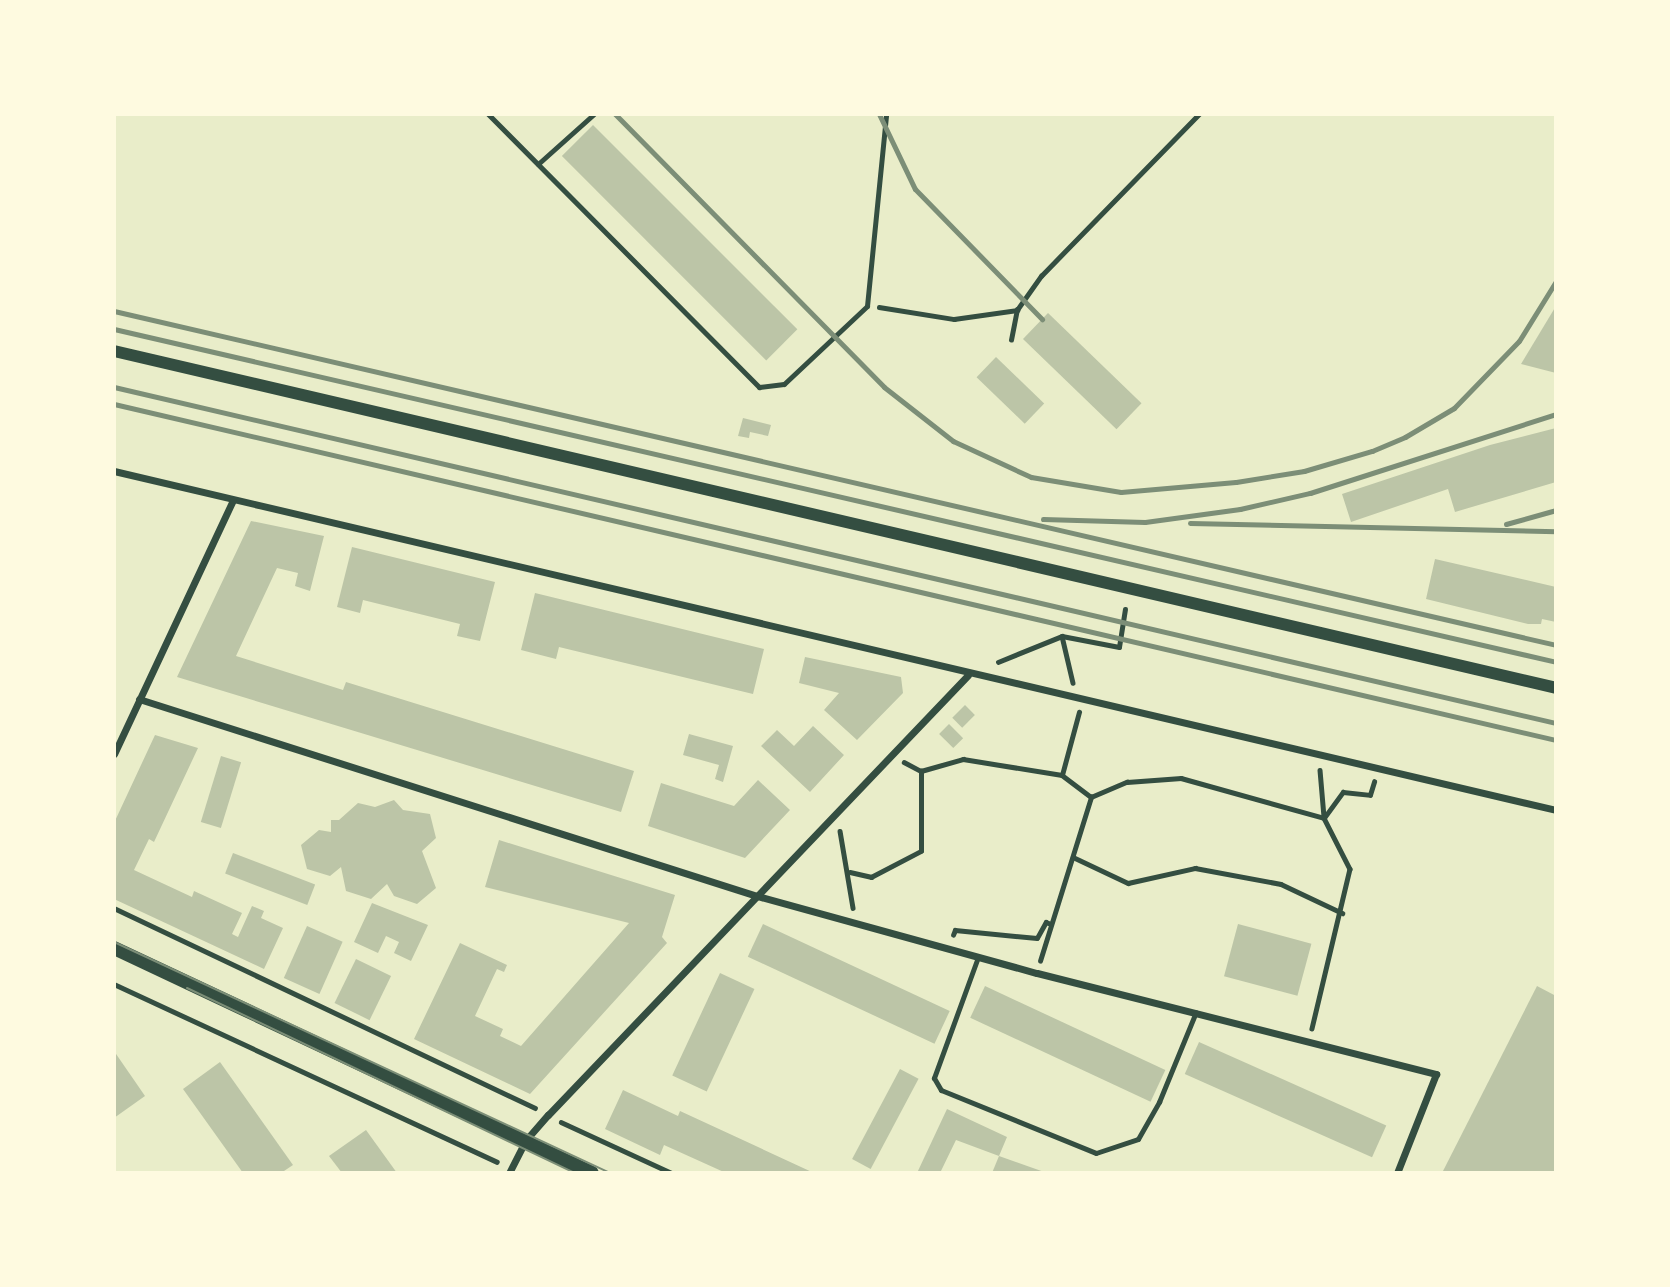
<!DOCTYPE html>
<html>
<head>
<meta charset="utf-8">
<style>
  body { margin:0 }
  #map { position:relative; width:1670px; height:1287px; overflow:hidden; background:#e9edc9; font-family:"DejaVu Sans",sans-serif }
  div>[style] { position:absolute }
  .building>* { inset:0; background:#bcc5a7; transform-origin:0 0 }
  .path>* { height:4.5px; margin:-2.25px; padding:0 2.25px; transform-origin:2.25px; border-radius:2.25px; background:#344e41 }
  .service>* { height:5px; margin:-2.5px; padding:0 2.5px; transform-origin:2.5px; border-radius:2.5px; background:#344e41 }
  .minor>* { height:7px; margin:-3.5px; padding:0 3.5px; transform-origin:3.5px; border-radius:3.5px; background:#344e41 }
  .tertiary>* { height:12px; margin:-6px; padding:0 6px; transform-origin:6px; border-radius:6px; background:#344e41 }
  .secondary>* { height:14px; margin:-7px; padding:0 7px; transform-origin:7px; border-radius:7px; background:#344e41 }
  .tram>* { height:2px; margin:-1px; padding:0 1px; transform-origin:1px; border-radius:1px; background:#7c8e77 }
  .rail>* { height:5px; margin:-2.5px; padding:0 2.5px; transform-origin:2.5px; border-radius:2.5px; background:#7c8e77 }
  span { translate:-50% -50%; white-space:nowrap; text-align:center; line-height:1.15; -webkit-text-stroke:6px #fefae0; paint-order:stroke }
  .frame { position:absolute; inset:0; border:116px solid #fefae0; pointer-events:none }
</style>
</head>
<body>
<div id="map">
  <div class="building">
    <i style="left:593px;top:125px;width:289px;height:44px;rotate:45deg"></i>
    <i style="clip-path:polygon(1556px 306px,1556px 373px,1521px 364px)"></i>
    <i style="left:1048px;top:313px;width:130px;height:36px;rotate:44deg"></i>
    <i style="left:996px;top:357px;width:67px;height:28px;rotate:44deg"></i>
    <i style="clip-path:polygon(743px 418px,771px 425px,768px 436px,750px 432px,749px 438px,738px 436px)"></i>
    <i style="clip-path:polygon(1556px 428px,1556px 482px,1455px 512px,1448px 489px,1351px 522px,1342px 494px,1490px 445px)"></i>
    <i style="clip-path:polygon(251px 521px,324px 536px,310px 591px,295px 586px,298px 573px,277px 568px,236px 656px,343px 690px,346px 682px,634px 771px,621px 812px,177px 677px)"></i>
    <i style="clip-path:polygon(352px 547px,495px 582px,480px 641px,457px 636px,460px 624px,363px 600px,360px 613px,337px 607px)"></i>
    <i style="clip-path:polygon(1435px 559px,1556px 587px,1556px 622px,1542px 619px,1541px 624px,1528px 624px,1426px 599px)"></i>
    <i style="clip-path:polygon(535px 593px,764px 649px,753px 694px,559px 647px,556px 659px,521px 650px)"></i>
    <i style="clip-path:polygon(805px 657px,901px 677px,903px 693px,857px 740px,824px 710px,839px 693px,799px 683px)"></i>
    <i style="left:965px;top:705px;width:14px;height:18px;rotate:45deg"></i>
    <i style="left:949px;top:724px;width:20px;height:14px;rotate:45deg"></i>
    <i style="clip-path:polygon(813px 726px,844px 755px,810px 792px,761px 746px,777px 730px,794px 746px)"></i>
    <i style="clip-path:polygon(689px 734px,733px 746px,723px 782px,715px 779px,719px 765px,683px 755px)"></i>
    <i style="clip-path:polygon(155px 735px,198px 748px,154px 842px,149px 839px,134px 870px,192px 897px,194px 891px,242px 913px,232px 934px,238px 937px,252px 906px,264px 911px,261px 918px,283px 928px,264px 969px,114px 899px,114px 823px)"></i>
    <i style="left:221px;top:756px;width:21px;height:69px;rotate:17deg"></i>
    <i style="clip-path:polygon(758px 780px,790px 810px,745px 858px,648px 826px,661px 783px,734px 806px)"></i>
    <i style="clip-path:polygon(394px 800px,403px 810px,430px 814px,436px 838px,422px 851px,436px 888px,417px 904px,394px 896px,387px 884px,371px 899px,346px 891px,341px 867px,330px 876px,307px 869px,301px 845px,319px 830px,331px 832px,331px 820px,339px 820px,358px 803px,375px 807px)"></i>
    <i style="clip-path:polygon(499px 840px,675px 895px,662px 937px,667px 943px,530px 1094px,414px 1039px,460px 943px,507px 965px,504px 972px,497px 969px,475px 1016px,503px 1029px,500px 1036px,521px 1046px,629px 923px,485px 887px)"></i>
    <i style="left:233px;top:853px;width:88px;height:22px;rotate:21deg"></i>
    <i style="clip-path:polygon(372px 903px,428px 925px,411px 961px,394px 953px,399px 942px,386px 936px,378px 953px,354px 942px)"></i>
    <i style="left:763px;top:924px;width:206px;height:36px;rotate:25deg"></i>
    <i style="left:1238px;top:924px;width:76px;height:54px;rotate:15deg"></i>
    <i style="left:307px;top:926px;width:39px;height:57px;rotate:24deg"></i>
    <i style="left:356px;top:959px;width:39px;height:49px;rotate:26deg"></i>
    <i style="left:720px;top:973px;width:38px;height:113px;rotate:25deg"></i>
    <i style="left:985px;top:986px;width:199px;height:35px;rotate:25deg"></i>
    <i style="clip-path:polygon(1537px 986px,1556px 996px,1556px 1173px,1442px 1173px)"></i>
    <i style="left:1199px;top:1042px;width:205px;height:35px;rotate:24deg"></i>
    <i style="clip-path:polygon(114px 1051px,145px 1096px,114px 1118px)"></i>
    <i style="clip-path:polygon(220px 1062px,293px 1165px,281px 1173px,243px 1173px,183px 1089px)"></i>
    <i style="left:900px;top:1069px;width:21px;height:102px;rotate:28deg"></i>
    <i style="clip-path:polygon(623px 1090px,678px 1116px,680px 1111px,814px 1173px,726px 1173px,664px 1145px,660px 1155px,605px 1129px)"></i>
    <i style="clip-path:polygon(947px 1109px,1007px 1137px,999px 1156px,956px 1140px,940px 1173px,917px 1173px)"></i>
    <i style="clip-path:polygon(366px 1130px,397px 1173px,342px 1173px,329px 1156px)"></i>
    <i style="clip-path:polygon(999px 1156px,1047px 1173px,992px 1173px)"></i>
  </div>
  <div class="path">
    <i style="left:879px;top:307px;width:76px;rotate:9.1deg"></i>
    <i style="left:954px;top:319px;width:64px;rotate:-8.1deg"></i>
    <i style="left:1017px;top:310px;width:42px;rotate:-54.8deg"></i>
    <i style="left:1041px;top:276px;width:226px;rotate:-45.7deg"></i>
    <i style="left:1011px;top:340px;width:31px;rotate:-79deg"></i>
    <i style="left:1062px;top:636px;width:58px;rotate:10.9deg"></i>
    <i style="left:1119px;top:647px;width:38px;rotate:-81deg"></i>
    <i style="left:998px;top:662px;width:69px;rotate:-22.1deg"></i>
    <i style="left:1062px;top:636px;width:48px;rotate:76.8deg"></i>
    <i style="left:904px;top:762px;width:19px;rotate:28deg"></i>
    <i style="left:921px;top:771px;width:44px;rotate:-15.9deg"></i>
    <i style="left:963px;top:759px;width:100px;rotate:9.2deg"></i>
    <i style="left:1062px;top:775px;width:36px;rotate:37deg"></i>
    <i style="left:1320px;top:770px;width:47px;rotate:85.1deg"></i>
    <i style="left:1062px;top:775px;width:65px;rotate:-74.9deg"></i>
    <i style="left:1324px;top:818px;width:32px;rotate:-54deg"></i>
    <i style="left:1343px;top:792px;width:27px;rotate:6deg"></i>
    <i style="left:1370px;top:795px;width:14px;rotate:-73deg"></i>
    <i style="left:840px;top:831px;width:78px;rotate:80.4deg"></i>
    <i style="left:1073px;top:857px;width:61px;rotate:25.3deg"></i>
    <i style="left:1128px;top:883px;width:69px;rotate:-12.6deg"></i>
    <i style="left:1195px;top:868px;width:87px;rotate:10.5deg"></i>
    <i style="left:1281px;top:884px;width:68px;rotate:25.4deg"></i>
    <i style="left:850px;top:872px;width:22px;rotate:13deg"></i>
    <i style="left:871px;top:877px;width:56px;rotate:-27.5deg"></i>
    <i style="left:921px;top:851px;width:80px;rotate:-90deg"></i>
    <i style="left:114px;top:908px;width:466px;rotate:25.4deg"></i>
    <i style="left:953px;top:935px;width:5px;rotate:-68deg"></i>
    <i style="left:955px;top:930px;width:82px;rotate:5.6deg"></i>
    <i style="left:1037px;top:938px;width:18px;rotate:-61deg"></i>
    <i style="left:1046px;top:922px;width:5px;rotate:22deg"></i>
    <i style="left:1040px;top:961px;width:172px;rotate:-72.7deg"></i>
    <i style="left:1091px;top:797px;width:39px;rotate:-23deg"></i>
    <i style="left:1127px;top:782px;width:54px;rotate:-4.2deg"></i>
    <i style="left:1181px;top:778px;width:148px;rotate:15.6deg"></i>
    <i style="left:1324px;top:818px;width:57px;rotate:63deg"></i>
    <i style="left:1350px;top:869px;width:164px;rotate:103.4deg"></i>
    <i style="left:114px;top:984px;width:422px;rotate:24.9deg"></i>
    <i style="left:561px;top:1122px;width:122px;rotate:24.7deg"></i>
  </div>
  <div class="service">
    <i style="left:488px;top:114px;width:385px;rotate:45.2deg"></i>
    <i style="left:759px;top:387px;width:25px;rotate:-7deg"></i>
    <i style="left:784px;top:384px;width:114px;rotate:-43.2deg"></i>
    <i style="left:867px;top:306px;width:193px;rotate:-84.3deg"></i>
    <i style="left:538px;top:164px;width:75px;rotate:-41.8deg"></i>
    <i style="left:978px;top:957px;width:129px;rotate:110deg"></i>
    <i style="left:934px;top:1078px;width:14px;rotate:60deg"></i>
    <i style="left:941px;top:1090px;width:167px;rotate:22.1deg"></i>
    <i style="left:1096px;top:1153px;width:44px;rotate:-18.4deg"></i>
    <i style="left:1138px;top:1139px;width:43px;rotate:-60.4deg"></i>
    <i style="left:1159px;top:1102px;width:97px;rotate:-67.7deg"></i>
  </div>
  <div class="minor">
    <i style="left:114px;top:471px;width:1481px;rotate:13.23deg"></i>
    <i style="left:139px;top:699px;width:649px;rotate:17.68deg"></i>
    <i style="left:757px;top:896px;width:290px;rotate:15.4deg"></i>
    <i style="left:1037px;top:973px;width:412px;rotate:14.2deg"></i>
    <i style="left:1436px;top:1074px;width:106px;rotate:111.5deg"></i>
    <i style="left:114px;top:754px;width:280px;rotate:-64.9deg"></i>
    <i style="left:509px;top:1173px;width:36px;rotate:-63deg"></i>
    <i style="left:525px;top:1141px;width:35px;rotate:-49deg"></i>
    <i style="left:548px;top:1115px;width:608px;rotate:-46.33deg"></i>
  </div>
  <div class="tertiary">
    <i style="left:114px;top:351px;width:1481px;rotate:13.15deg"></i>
  </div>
  <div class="secondary">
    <i style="left:114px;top:948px;width:528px;rotate:25.21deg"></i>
  </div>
  <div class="tram">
    <i style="left:114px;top:942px;width:547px;rotate:24.97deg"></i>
    <i style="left:187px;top:988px;width:430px;rotate:25.5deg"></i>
  </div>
  <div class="rail">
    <i style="left:615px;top:114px;width:383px;rotate:45.4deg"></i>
    <i style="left:884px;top:387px;width:88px;rotate:38deg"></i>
    <i style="left:953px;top:441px;width:86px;rotate:24.8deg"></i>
    <i style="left:1031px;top:477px;width:91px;rotate:9.5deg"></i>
    <i style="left:1121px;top:492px;width:115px;rotate:-5deg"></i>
    <i style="left:1236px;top:482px;width:69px;rotate:-9.2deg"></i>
    <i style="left:1304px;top:471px;width:71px;rotate:-16.4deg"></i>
    <i style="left:1372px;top:451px;width:36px;rotate:-23deg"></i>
    <i style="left:1405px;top:437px;width:57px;rotate:-30.6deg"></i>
    <i style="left:1454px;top:408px;width:93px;rotate:-45.9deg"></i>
    <i style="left:1519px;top:341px;width:70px;rotate:-58.3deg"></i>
    <i style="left:879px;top:114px;width:83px;rotate:64.4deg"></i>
    <i style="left:915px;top:189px;width:182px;rotate:45.7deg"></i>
    <i style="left:114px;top:311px;width:1480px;rotate:13.04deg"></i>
    <i style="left:114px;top:329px;width:1480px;rotate:13deg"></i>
    <i style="left:114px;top:387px;width:1481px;rotate:13.12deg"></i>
    <i style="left:114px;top:404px;width:1481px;rotate:13.12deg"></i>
    <i style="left:1043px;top:519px;width:102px;rotate:1.7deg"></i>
    <i style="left:1145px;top:522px;width:96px;rotate:-7.8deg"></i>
    <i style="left:1240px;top:509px;width:72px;rotate:-12.9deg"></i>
    <i style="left:1310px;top:493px;width:258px;rotate:-17.8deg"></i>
    <i style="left:1190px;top:523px;width:366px;rotate:1.3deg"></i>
    <i style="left:1506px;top:524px;width:52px;rotate:-15.6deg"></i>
  </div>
  <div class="frame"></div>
</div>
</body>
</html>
